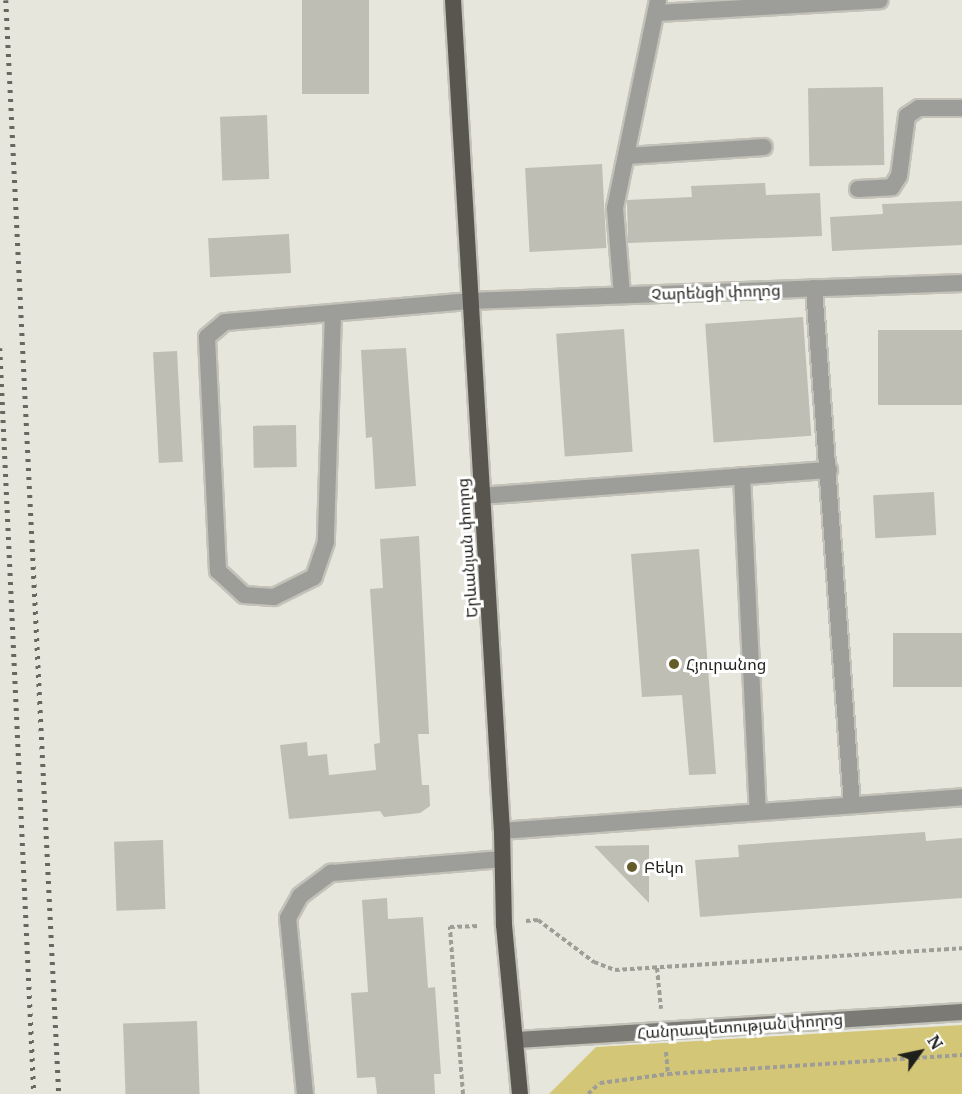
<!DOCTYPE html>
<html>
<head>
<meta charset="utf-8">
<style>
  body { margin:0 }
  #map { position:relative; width:962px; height:1094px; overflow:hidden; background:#e7e6dc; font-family:Merriweather,"Noto Sans Armenian",serif }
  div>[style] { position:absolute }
  .green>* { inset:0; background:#d3c676 }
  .building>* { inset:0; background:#bfbeb4; transform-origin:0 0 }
  .path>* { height:4px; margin-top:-2px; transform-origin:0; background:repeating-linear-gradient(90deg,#9e9e96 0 4.5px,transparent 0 7.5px) }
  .roads { filter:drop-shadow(2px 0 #c3c2b9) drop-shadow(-2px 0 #c3c2b9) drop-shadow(0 2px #c3c2b9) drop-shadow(0 -2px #c3c2b9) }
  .service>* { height:16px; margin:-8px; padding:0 8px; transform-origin:8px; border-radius:8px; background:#9d9d99 }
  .minor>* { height:16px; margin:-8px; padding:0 8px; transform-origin:8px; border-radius:8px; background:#9d9d99 }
  .secondary>* { height:16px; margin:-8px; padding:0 8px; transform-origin:8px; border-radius:8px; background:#7b7a74 }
  .trunk>* { height:16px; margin:-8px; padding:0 8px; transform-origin:8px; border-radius:8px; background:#58564f }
  .rail>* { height:4.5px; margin-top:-2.25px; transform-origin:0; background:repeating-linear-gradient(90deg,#676660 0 3px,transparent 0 9px) }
  .dots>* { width:16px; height:16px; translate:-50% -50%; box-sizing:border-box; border:3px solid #fff; border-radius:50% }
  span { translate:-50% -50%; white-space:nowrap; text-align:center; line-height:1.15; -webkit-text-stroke:6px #fff; paint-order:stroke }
  .street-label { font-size:16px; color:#1f1f1b }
  .poi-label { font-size:16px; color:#1f1f1b }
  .left { translate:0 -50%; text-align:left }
  .north { position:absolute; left:890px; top:1022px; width:60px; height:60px; -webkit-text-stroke:4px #fff; paint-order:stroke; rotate:57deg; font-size:16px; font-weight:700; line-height:24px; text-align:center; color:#1f1f1b }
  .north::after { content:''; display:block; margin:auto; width:21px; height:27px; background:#1f1f1b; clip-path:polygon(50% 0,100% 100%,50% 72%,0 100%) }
</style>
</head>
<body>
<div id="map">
  <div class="green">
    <i style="clip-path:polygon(962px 1025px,962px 1094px,549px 1094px,596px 1047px)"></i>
  </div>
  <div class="building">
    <i style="left:302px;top:0;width:67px;height:94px"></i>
    <i style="left:883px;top:87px;width:78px;height:75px;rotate:89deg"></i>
    <i style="left:267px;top:115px;width:64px;height:47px;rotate:88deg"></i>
    <i style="left:602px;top:164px;width:84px;height:77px;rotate:87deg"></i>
    <i style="clip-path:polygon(765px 183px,766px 195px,820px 193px,822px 236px,628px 243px,627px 200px,692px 197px,691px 186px)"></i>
    <i style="clip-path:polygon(962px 201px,962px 245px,832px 251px,830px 217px,883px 214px,882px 204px)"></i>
    <i style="left:289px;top:234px;width:39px;height:81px;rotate:87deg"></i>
    <i style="left:803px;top:317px;width:119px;height:98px;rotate:86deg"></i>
    <i style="left:624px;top:329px;width:123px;height:68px;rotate:86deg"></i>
    <i style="left:962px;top:330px;width:75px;height:84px;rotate:90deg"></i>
    <i style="clip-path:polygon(406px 348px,416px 486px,375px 489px,372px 437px,366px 438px,361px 350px)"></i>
    <i style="left:177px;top:351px;width:111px;height:24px;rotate:87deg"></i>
    <i style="left:296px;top:425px;width:42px;height:43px;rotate:89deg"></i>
    <i style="left:934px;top:492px;width:43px;height:61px;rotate:87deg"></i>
    <i style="clip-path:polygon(419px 536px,429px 734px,418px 734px,422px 785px,429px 785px,430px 806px,420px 813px,384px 817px,380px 811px,289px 819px,280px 745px,307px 742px,308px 756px,327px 754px,329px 775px,376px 770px,374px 744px,380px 743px,370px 589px,383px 588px,380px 539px)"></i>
    <i style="clip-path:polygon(699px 549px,716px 774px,689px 775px,682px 695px,642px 697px,631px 554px)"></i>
    <i style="left:962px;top:633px;width:54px;height:69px;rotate:90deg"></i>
    <i style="clip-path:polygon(925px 832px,926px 841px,962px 838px,962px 898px,700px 917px,695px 860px,739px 857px,738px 845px)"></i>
    <i style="left:163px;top:840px;width:69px;height:49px;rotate:88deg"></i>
    <i style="clip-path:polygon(649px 845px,649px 903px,594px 846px)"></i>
    <i style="clip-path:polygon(387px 898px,388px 919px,423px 917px,428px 988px,435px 987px,441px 1074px,434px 1074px,435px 1094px,377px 1094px,375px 1077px,357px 1078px,351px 993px,368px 992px,362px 900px)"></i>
    <i style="left:197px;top:1021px;width:73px;height:74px;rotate:88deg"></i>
  </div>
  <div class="path">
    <i style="left:526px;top:921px;width:12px;rotate:-5deg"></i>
    <i style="left:538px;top:920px;width:70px;rotate:36.9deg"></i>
    <i style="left:594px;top:962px;width:22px;rotate:21deg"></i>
    <i style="left:615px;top:970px;width:348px;rotate:-3.6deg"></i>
    <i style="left:657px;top:968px;width:41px;rotate:84.4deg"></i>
    <i style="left:666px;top:1052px;width:22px;rotate:85deg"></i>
    <i style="left:463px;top:1094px;width:168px;rotate:-94.5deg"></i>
    <i style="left:450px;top:927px;width:30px;rotate:-2deg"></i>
    <i style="left:588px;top:1094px;width:16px;rotate:-43deg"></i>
    <i style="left:600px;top:1083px;width:69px;rotate:-7.5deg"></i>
    <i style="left:668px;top:1074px;width:295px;rotate:-3.7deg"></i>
  </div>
  <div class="roads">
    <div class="service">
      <i style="left:657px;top:13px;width:223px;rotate:-3.3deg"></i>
      <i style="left:628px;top:156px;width:136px;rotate:-3.8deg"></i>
      <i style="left:858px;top:189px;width:34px;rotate:-3deg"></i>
      <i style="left:892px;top:187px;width:13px;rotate:-58deg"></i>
      <i style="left:899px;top:176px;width:61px;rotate:-82.4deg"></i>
      <i style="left:907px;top:116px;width:14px;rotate:-34deg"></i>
      <i style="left:919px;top:108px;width:43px"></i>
      <i style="left:814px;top:288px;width:518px;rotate:85.8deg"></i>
      <i style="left:622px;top:295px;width:87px;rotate:-94.6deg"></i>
      <i style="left:615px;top:208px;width:212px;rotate:-78.3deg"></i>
      <i style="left:333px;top:313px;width:229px;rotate:91.8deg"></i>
      <i style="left:326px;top:542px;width:37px;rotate:109deg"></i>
      <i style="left:314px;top:577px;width:45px;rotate:153.4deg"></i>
      <i style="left:274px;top:597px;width:30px;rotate:-176deg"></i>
      <i style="left:244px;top:595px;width:35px;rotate:-137deg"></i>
      <i style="left:218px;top:571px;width:234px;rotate:-92.7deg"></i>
      <i style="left:207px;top:337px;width:23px;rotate:-40deg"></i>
      <i style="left:225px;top:322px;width:245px;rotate:-4.9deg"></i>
      <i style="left:742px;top:476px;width:336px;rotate:87.3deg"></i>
      <i style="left:481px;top:496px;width:349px;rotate:-4.3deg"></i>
      <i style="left:502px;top:831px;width:461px;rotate:-4.2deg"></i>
      <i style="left:305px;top:1094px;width:177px;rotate:-95.5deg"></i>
      <i style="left:288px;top:918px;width:25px;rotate:-61deg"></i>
      <i style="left:300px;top:896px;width:39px;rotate:-37deg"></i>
      <i style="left:331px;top:873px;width:170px;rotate:-4.7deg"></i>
    </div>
    <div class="minor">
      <i style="left:469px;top:301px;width:493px;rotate:-2.1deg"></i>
    </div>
    <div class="secondary">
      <i style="left:517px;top:1040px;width:446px;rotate:-3.6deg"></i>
    </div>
    <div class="trunk">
      <i style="left:453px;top:0;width:832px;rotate:86.63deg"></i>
      <i style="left:502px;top:831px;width:94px;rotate:88.8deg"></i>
      <i style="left:504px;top:925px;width:170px;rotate:84.6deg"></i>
    </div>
  </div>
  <div class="rail">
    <i style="left:6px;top:0;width:1095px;rotate:87.23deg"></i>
    <i style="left:0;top:348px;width:747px;rotate:87.39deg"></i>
  </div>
  <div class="dots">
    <i style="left:674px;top:664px;background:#645c28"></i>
    <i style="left:632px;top:867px;background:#645c28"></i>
  </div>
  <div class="street-label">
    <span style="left:716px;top:292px;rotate:-2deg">Չարենցի փողոց</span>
    <span style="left:467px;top:548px;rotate:-94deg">Երևանյան փողոց</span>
    <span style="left:740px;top:1026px;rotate:-4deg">Հանրապետության փողոց</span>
  </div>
  <div class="poi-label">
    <span class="left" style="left:686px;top:664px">Հյուրանոց</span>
    <span class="left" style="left:644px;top:867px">Բեկո</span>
  </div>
  <div class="north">N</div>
</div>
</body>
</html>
